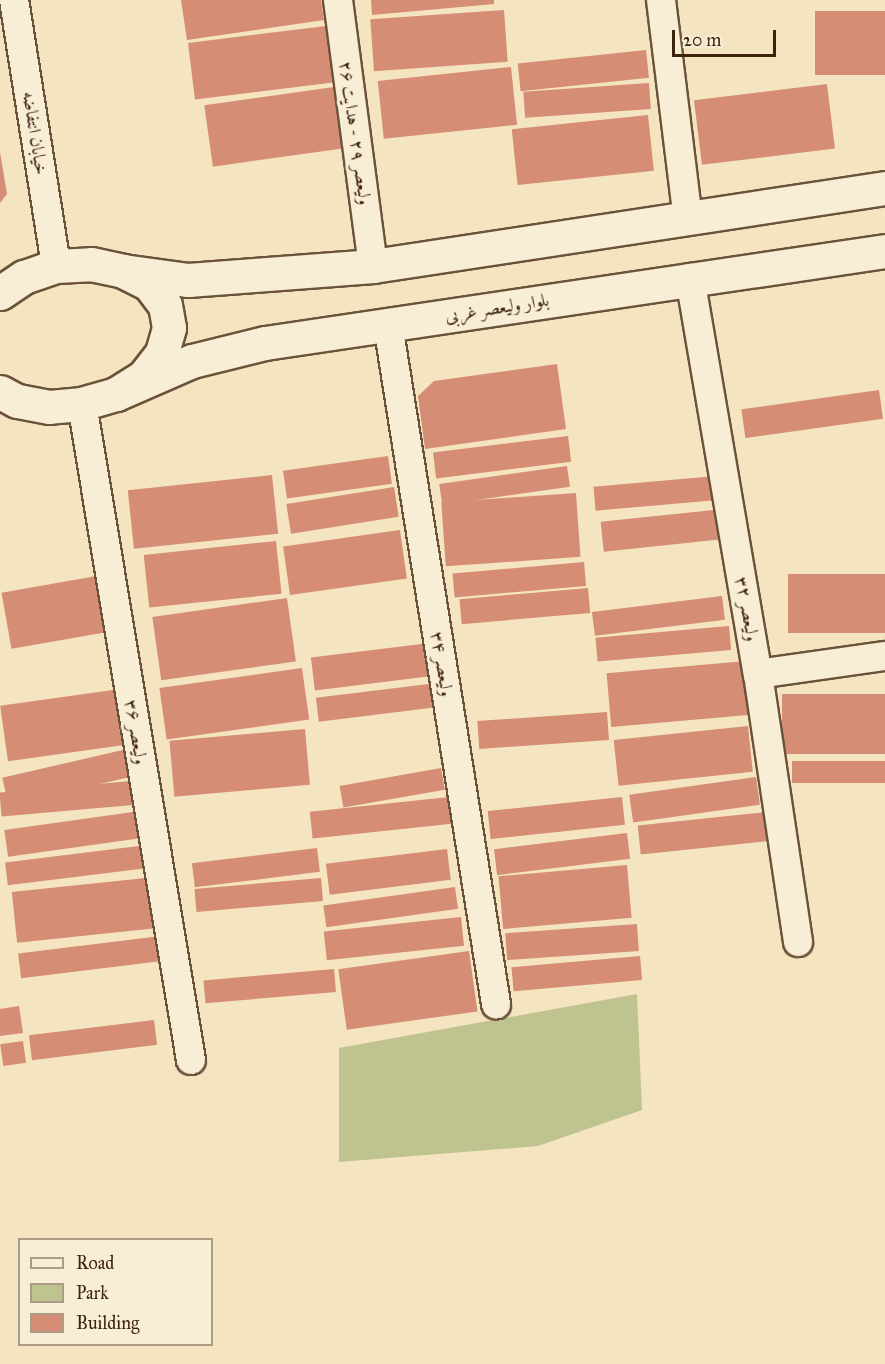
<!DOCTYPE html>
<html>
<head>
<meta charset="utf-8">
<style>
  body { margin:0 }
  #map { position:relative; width:885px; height:1364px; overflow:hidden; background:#f4e4bf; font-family:"IM FELL Great Primer",Amiri,serif }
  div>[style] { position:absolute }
  .green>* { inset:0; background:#bfc390 }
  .building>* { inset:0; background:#d58d75; transform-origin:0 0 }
  .roads { filter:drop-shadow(2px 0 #6b523a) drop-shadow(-2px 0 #6b523a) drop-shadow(0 2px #6b523a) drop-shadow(0 -2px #6b523a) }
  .street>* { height:28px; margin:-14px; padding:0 14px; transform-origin:14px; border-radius:14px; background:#f8edd5 }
  .secondary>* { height:33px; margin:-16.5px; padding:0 16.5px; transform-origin:16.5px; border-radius:16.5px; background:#f8edd5 }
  span { translate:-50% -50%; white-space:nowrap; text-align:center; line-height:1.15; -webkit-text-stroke:6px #f8edd5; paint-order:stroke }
  .street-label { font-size:18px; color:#3d220e }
  .legend { position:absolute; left:18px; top:1238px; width:195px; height:108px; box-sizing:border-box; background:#f8edd5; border:2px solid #ad9c85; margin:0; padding:8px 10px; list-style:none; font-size:18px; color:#3d220e }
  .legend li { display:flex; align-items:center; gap:12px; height:30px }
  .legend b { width:30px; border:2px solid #ad9c85 }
  .scale { position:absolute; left:672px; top:30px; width:104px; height:27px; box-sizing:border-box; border:3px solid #3d220e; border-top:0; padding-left:8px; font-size:18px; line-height:21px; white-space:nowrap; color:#3d220e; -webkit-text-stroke:4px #f8edd5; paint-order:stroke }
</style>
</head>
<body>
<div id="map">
  <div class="green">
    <i style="clip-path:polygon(637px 994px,642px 1110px,538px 1146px,339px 1162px,339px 1048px)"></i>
  </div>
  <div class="building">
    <i style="clip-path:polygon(181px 0,321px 0,324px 20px,187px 40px)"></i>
    <i style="clip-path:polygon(371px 0,494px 0,494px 4px,372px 15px)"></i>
    <i style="left:504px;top:10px;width:52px;height:134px;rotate:86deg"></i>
    <i style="left:885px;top:11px;width:64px;height:70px;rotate:90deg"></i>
    <i style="left:326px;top:26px;width:57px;height:139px;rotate:83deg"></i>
    <i style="left:646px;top:50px;width:28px;height:129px;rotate:84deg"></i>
    <i style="left:511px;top:67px;width:58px;height:134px;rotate:84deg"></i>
    <i style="left:649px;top:83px;width:26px;height:126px;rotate:86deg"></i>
    <i style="left:827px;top:84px;width:65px;height:134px;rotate:83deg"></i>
    <i style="left:334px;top:87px;width:62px;height:131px;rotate:82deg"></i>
    <i style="left:648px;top:115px;width:56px;height:137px;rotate:84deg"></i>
    <i style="clip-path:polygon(0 152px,7px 194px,0 203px)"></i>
    <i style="clip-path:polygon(557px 364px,566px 429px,425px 449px,418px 396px,434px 381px)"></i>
    <i style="left:879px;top:390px;width:29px;height:139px;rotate:82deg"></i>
    <i style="left:568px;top:436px;width:26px;height:136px;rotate:83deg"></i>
    <i style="left:388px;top:456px;width:28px;height:106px;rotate:82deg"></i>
    <i style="left:567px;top:466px;width:21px;height:129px;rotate:82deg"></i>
    <i style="left:272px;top:475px;width:59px;height:145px;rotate:84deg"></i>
    <i style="left:716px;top:476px;width:24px;height:123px;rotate:85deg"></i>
    <i style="left:394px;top:487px;width:30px;height:109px;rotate:81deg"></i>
    <i style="left:576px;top:493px;width:64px;height:135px;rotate:86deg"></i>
    <i style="left:723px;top:509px;width:30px;height:123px;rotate:84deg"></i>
    <i style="left:400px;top:530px;width:49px;height:118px;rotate:82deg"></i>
    <i style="left:276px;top:541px;width:53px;height:133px;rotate:84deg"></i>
    <i style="left:584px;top:562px;width:24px;height:132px;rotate:85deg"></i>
    <i style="left:885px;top:574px;width:59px;height:97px;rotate:90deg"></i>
    <i style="left:102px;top:575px;width:57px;height:102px;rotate:80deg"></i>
    <i style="left:588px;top:588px;width:25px;height:129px;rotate:85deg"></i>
    <i style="left:722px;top:596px;width:24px;height:131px;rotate:83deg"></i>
    <i style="left:287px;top:598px;width:64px;height:136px;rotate:82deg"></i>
    <i style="left:729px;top:626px;width:24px;height:134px;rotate:85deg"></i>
    <i style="left:430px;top:643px;width:33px;height:120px;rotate:83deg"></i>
    <i style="left:746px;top:661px;width:54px;height:140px;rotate:85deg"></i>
    <i style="left:302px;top:668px;width:52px;height:144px;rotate:82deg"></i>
    <i style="left:437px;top:683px;width:24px;height:122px;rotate:83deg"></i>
    <i style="left:120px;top:689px;width:56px;height:121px;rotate:82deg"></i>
    <i style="left:885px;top:694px;width:60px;height:103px;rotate:90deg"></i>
    <i style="left:607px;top:712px;width:28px;height:130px;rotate:86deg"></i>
    <i style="left:748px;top:726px;width:46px;height:135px;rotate:84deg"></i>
    <i style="left:305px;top:729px;width:56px;height:136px;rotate:85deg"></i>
    <i style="left:127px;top:749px;width:28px;height:128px;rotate:77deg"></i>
    <i style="left:885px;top:761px;width:22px;height:93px;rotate:90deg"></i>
    <i style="left:441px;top:768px;width:22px;height:103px;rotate:80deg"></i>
    <i style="left:756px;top:777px;width:28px;height:128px;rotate:82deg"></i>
    <i style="left:131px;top:781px;width:24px;height:132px;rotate:85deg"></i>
    <i style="left:449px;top:797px;width:27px;height:140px;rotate:84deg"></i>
    <i style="left:622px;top:797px;width:28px;height:135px;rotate:84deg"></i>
    <i style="left:140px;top:811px;width:27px;height:137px;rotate:82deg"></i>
    <i style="left:767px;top:812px;width:29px;height:130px;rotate:84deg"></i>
    <i style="left:627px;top:833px;width:26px;height:134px;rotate:83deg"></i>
    <i style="left:147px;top:845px;width:23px;height:143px;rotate:83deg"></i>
    <i style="left:317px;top:848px;width:24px;height:126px;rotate:83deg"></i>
    <i style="left:447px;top:849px;width:31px;height:122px;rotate:83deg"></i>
    <i style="left:627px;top:865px;width:53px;height:129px;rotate:85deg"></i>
    <i style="left:155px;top:877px;width:51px;height:144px;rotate:84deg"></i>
    <i style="left:321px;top:878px;width:23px;height:127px;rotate:85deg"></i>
    <i style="left:455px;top:887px;width:22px;height:133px;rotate:82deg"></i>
    <i style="left:461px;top:917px;width:29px;height:138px;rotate:84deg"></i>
    <i style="left:637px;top:924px;width:27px;height:132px;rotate:86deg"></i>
    <i style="left:161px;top:936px;width:25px;height:144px;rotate:83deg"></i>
    <i style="left:469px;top:951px;width:61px;height:132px;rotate:82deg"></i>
    <i style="left:640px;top:956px;width:24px;height:129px;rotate:85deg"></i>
    <i style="left:334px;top:969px;width:23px;height:131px;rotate:85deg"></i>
    <i style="clip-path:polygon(19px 1006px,23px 1033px,0 1036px,0 1009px)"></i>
    <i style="left:154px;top:1020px;width:25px;height:126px;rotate:83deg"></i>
    <i style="left:23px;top:1041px;width:22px;height:23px;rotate:82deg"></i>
  </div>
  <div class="roads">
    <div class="street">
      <i style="left:14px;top:0;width:269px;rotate:81deg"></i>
      <i style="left:338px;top:0;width:268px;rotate:82.5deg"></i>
      <i style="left:661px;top:0;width:221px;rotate:83deg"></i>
      <i style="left:690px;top:278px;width:402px;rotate:80.3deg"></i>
      <i style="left:758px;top:674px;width:271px;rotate:81.5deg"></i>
      <i style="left:388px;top:325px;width:688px;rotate:80.96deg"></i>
      <i style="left:82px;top:404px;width:665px;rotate:80.57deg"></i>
      <i style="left:758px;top:674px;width:128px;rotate:-8.1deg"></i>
    </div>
    <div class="secondary">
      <i style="left:123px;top:271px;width:66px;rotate:7.9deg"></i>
      <i style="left:188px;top:280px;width:186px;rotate:-4.3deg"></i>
      <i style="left:373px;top:266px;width:518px;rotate:-8.66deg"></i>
      <i style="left:0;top:293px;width:29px;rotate:-34deg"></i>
      <i style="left:24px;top:277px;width:34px;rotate:-19deg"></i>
      <i style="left:56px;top:266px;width:35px;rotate:-3deg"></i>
      <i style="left:91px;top:264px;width:33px;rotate:12deg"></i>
      <i style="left:123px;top:271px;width:29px;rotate:27deg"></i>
      <i style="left:149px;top:284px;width:26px;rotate:53deg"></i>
      <i style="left:165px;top:305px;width:23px;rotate:80deg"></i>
      <i style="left:169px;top:328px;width:26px;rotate:106deg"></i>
      <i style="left:162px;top:353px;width:31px;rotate:128deg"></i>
      <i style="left:143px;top:377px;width:32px;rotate:148deg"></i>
      <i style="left:116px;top:394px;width:35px;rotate:164deg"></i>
      <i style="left:82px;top:404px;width:33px;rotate:175deg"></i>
      <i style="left:49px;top:407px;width:33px;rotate:-169deg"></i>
      <i style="left:17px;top:401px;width:19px;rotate:-152deg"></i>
      <i style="left:116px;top:394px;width:83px;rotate:-23.5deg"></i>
      <i style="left:192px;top:361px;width:75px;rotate:-13.9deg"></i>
      <i style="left:265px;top:343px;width:627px;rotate:-8.44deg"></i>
    </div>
  </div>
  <div class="street-label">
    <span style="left:35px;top:133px;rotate:81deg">خیابان انتفاضه</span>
    <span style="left:355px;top:133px;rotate:82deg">ولیعصر ۲۹ - هدایت ۲۶</span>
    <span style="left:497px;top:308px;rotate:-9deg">بلوار ولیعصر غربی</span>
    <span style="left:747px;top:609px;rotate:80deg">ولیعصر ۳۲</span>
    <span style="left:442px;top:664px;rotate:81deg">ولیعصر ۳۴</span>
    <span style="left:136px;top:732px;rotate:81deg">ولیعصر ۳۶</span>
  </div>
  <ul class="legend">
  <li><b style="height:8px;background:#f8edd5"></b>Road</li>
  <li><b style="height:16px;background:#bfc390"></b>Park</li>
  <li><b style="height:16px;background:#d58d75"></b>Building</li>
  </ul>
  <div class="scale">20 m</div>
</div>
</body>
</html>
